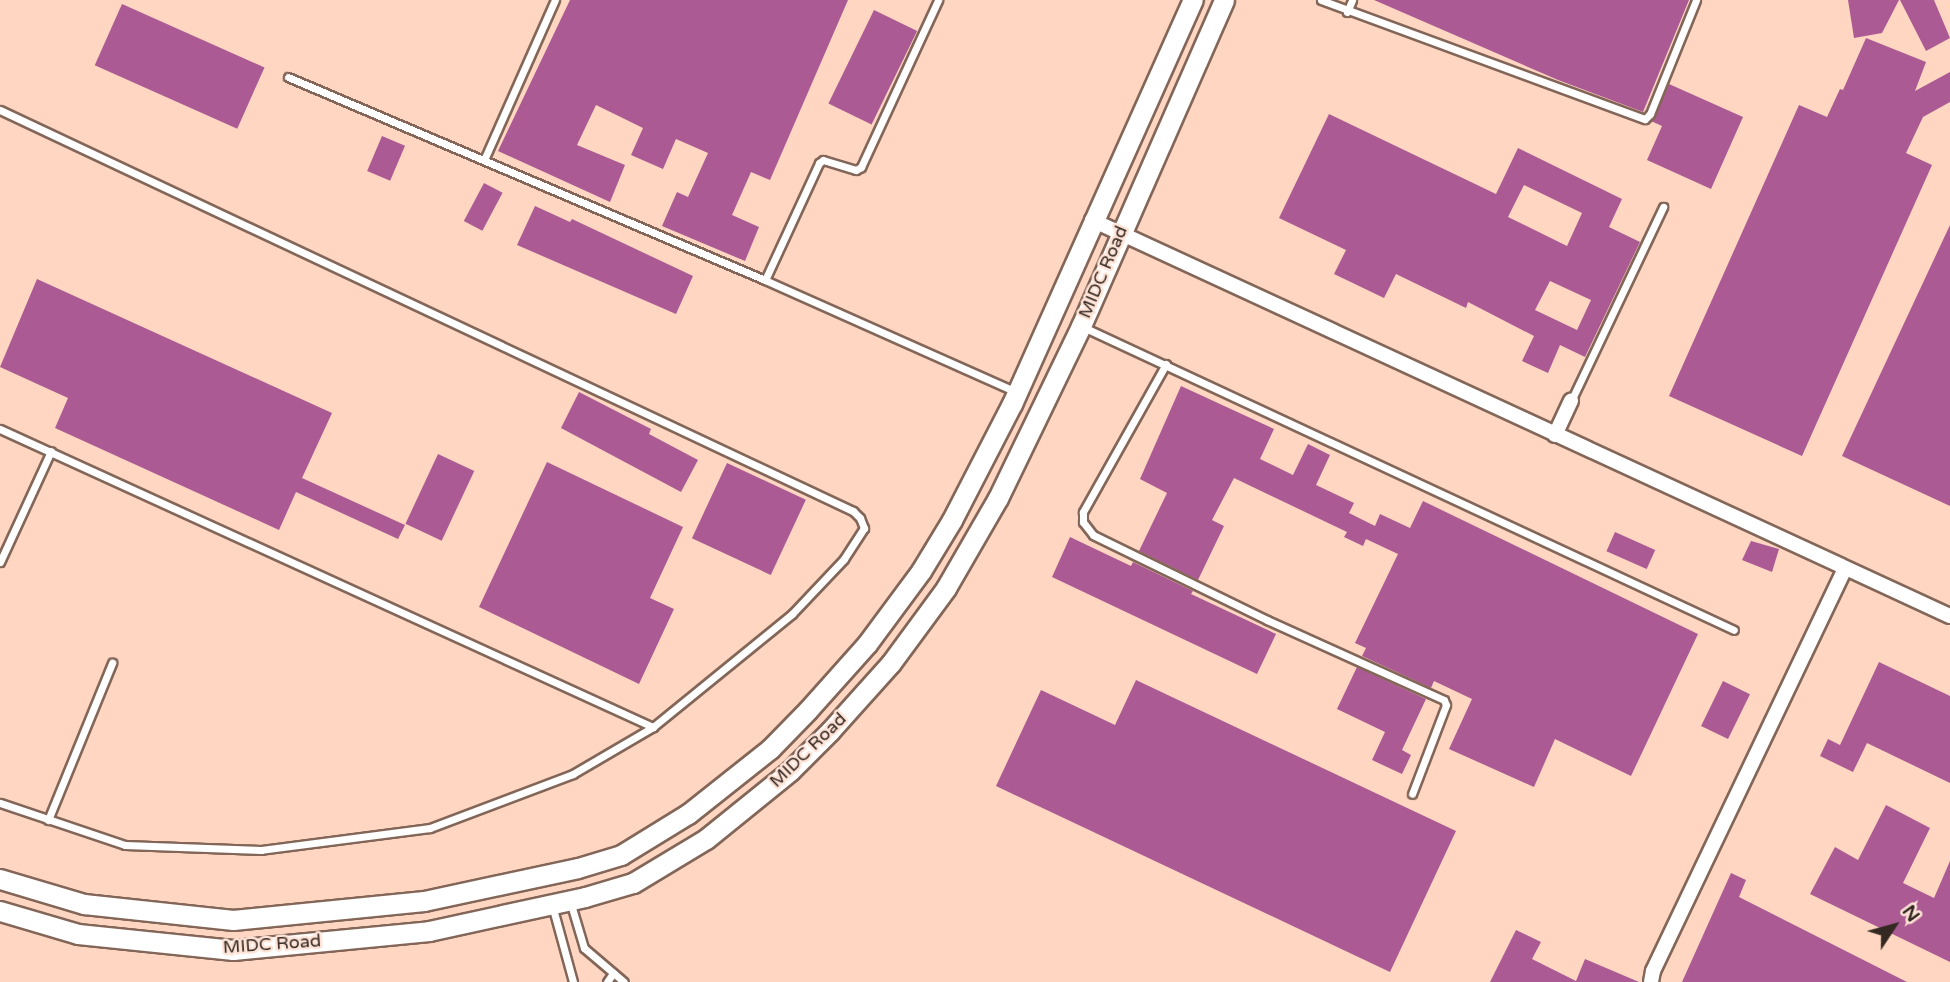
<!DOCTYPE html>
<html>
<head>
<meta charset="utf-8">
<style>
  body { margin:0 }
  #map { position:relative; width:1950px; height:982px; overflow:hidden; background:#fee3d6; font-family:"Varela Round",sans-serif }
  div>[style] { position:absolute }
  .built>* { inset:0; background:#fed6c2; transform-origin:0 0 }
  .building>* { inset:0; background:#ac5a94; transform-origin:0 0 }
  .roads { filter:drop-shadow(2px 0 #836658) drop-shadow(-2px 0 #836658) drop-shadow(0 2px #836658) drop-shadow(0 -2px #836658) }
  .service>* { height:7px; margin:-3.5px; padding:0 3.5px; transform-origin:3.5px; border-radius:3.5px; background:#fff }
  .minor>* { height:14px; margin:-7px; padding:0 7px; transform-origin:7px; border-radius:7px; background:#fff }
  .secondary>* { height:19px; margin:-9.5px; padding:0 9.5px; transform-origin:9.5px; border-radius:9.5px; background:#fff }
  span { translate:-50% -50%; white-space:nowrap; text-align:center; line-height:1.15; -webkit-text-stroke:5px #fee3d6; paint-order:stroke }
  .street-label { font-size:18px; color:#342822 }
  .north { position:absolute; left:1859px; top:891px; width:70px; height:70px; -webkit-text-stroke:5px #fee3d6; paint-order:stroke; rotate:54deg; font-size:19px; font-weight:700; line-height:28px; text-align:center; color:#342822 }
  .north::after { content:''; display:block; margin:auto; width:24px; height:32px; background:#342822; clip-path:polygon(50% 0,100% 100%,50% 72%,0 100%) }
</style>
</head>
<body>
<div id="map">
  <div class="built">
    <i style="left:0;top:0;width:1950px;height:982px"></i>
  </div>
  <div class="building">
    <i style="clip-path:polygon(570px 0,848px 0,770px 180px,751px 172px,732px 215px,759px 227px,745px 261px,662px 226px,677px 192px,688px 197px,708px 153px,676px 139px,663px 169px,631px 155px,643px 128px,596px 105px,577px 145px,625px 165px,610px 202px,498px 151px)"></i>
    <i style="clip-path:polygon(1374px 0,1689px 0,1643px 112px,1558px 80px)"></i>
    <i style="clip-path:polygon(1848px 0,1899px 0,1882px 33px,1854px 38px)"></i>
    <i style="clip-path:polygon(1900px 0,1934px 0,1950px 38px,1926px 51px)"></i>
    <i style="left:122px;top:4px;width:156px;height:67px;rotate:24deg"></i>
    <i style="left:874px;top:10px;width:48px;height:104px;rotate:26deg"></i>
    <i style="clip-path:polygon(1866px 38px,1926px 62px,1915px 91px,1950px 72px,1950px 102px,1923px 117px,1906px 153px,1932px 165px,1802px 456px,1669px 396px,1799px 105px,1827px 117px,1840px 89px,1843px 90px)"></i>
    <i style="clip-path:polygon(1669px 84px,1743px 117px,1711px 189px,1647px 160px,1662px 126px,1651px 121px)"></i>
    <i style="clip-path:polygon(evenodd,1329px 114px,1496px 194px,1518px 148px,1622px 199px,1609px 227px,1640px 242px,1585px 357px,1560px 345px,1548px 373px,1522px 361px,1534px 336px,1468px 302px,1466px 308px,1396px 274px,1384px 298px,1334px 274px,1346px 250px,1279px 218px,1329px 114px,1524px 185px,1582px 213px,1567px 246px,1508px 217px,1524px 185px,1329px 114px,1550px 281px,1591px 300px,1577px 330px,1535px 310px,1550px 281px)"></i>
    <i style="left:382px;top:136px;width:25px;height:38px;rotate:23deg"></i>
    <i style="left:484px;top:183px;width:21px;height:43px;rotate:28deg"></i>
    <i style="clip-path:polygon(535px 206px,570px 222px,572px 219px,693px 276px,676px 314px,517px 245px)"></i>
    <i style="clip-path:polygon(1950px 225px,1950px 506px,1842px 456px)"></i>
    <i style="clip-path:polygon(37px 279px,332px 413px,302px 478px,405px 525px,398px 539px,296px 492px,279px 530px,55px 428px,68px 398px,0 367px)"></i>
    <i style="clip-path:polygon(1181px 386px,1274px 429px,1260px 459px,1293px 475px,1308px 444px,1330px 455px,1316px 485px,1354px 503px,1349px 513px,1375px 526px,1380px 514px,1410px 528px,1423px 501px,1698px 634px,1631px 776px,1555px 739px,1534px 787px,1449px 749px,1472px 699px,1434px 681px,1431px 688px,1362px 656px,1366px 648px,1355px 643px,1398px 554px,1366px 539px,1363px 546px,1344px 537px,1347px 532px,1234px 478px,1212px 520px,1224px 526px,1198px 580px,1139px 551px,1167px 493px,1140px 479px)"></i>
    <i style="clip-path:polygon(579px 392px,651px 429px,649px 434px,698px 460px,681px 492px,561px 428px)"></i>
    <i style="left:438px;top:454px;width:40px;height:77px;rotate:25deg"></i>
    <i style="clip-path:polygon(547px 462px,683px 527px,650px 598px,674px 609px,639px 684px,479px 607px)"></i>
    <i style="left:727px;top:463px;width:87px;height:83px;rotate:25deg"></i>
    <i style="left:1615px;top:532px;width:44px;height:21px;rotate:24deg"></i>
    <i style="clip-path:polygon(1070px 537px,1131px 566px,1133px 562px,1193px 591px,1191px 594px,1276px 634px,1257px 674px,1052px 577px)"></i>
    <i style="clip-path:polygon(1751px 541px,1779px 549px,1772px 572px,1742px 560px)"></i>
    <i style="clip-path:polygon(1879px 662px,1950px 696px,1950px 783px,1867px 743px,1853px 772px,1820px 756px,1828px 739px,1840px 745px)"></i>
    <i style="clip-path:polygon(1357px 667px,1426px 699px,1402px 750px,1411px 755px,1402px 774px,1372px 760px,1385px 732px,1337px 709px)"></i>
    <i style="clip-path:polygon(1136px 680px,1456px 831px,1390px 972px,996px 786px,1041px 690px,1115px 725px)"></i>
    <i style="left:1723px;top:681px;width:30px;height:50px;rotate:26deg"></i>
    <i style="clip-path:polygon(1886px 805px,1930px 828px,1903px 883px,1934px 898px,1950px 861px,1950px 962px,1810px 894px,1835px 847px,1858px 860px)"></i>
    <i style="clip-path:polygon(1731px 873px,1746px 880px,1739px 897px,1907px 982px,1682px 982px)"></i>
    <i style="clip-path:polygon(1516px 930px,1541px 942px,1532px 959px,1576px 981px,1585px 959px,1639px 982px,1490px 982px)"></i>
  </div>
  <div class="roads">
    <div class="service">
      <i style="left:1321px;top:0;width:345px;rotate:20.2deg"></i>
      <i style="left:1645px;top:119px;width:7px;rotate:-45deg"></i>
      <i style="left:1650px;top:114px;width:123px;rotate:-68deg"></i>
      <i style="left:1347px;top:12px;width:13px;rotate:-67deg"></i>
      <i style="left:288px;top:77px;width:518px;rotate:23.05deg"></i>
      <i style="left:765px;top:280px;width:276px;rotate:24deg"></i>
      <i style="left:0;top:110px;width:943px;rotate:25.18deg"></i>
      <i style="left:853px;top:511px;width:10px;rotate:45deg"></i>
      <i style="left:860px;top:518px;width:11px;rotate:68deg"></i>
      <i style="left:864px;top:528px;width:37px;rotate:123deg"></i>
      <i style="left:844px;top:559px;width:76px;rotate:133.4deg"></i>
      <i style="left:792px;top:614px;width:179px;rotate:140.9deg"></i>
      <i style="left:653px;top:727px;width:93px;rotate:149.6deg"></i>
      <i style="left:573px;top:774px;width:153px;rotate:159.3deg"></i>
      <i style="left:430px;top:828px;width:170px;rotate:172.6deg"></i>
      <i style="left:261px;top:850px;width:136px;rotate:-177.9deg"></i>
      <i style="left:125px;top:845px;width:132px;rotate:-161.4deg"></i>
      <i style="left:484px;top:160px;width:175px;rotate:-66.1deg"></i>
      <i style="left:765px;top:280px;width:129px;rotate:-65.2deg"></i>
      <i style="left:819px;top:163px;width:5px;rotate:-37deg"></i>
      <i style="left:823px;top:160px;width:34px;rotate:17deg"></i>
      <i style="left:856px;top:170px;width:6px;rotate:-31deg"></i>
      <i style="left:861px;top:167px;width:184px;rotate:-65.2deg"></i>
      <i style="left:1081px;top:326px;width:720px;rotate:24.96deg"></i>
      <i style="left:1166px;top:364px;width:170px;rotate:119.3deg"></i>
      <i style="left:1083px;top:512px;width:10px;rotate:90deg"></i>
      <i style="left:1083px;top:522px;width:16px;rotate:52deg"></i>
      <i style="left:1093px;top:535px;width:194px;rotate:26deg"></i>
      <i style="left:1267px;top:620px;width:194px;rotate:24.3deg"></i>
      <i style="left:1444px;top:700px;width:5px;rotate:68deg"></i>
      <i style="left:1446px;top:705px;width:95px;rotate:110.9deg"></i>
      <i style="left:1571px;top:401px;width:215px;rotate:-64.6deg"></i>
      <i style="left:0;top:429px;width:718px;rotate:24.53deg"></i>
      <i style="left:0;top:562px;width:122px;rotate:-65.3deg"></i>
      <i style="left:48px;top:820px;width:170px;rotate:-67.8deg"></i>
      <i style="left:570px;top:901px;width:49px;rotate:73.4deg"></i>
      <i style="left:584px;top:948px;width:52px;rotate:40.4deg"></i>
      <i style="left:552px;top:905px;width:80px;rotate:74.7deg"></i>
      <i style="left:607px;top:982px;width:11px;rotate:-56deg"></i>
    </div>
    <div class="minor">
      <i style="left:1092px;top:220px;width:945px;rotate:24.78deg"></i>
      <i style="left:1555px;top:435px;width:38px;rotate:-65deg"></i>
      <i style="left:1651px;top:982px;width:11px;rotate:-80deg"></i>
      <i style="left:1653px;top:971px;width:446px;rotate:-64.5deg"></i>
    </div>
    <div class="secondary">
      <i style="left:0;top:879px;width:88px;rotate:16.6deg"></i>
      <i style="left:84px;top:904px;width:150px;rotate:6.1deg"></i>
      <i style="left:233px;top:920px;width:192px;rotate:-5.7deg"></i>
      <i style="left:424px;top:901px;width:157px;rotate:-12.1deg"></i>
      <i style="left:578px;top:868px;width:45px;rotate:-16.8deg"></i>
      <i style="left:621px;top:855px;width:79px;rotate:-31.5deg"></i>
      <i style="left:688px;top:814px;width:105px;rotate:-38.4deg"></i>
      <i style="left:770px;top:749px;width:54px;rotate:-45.7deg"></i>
      <i style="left:808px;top:710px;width:89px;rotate:-48.2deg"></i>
      <i style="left:867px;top:644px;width:91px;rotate:-53.5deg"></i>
      <i style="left:921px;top:571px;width:60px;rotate:-58.7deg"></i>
      <i style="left:952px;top:520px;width:131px;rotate:-62.7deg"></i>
      <i style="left:1012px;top:404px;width:443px;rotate:-65.9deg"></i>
      <i style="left:0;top:911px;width:81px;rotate:16.4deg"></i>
      <i style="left:78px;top:934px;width:156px;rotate:5.9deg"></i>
      <i style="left:233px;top:950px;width:197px;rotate:-5.5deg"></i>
      <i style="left:429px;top:931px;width:160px;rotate:-12.3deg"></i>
      <i style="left:585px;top:897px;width:50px;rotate:-16.3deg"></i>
      <i style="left:633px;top:883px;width:85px;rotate:-31.1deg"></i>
      <i style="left:706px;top:839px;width:108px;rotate:-39deg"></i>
      <i style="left:790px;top:771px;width:57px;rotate:-45deg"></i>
      <i style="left:830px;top:731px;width:91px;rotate:-48.1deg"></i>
      <i style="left:891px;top:663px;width:93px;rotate:-53.7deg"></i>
      <i style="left:946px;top:588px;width:104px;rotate:-60deg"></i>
      <i style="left:998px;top:498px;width:191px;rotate:-64.2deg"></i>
      <i style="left:1081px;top:326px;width:356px;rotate:-66.3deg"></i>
    </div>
  </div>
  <div class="street-label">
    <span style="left:1103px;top:272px;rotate:-67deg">MIDC Road</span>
    <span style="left:808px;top:750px;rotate:-44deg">MIDC Road</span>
    <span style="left:272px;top:944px;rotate:-4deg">MIDC Road</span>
  </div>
  <div class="north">N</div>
</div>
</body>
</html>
